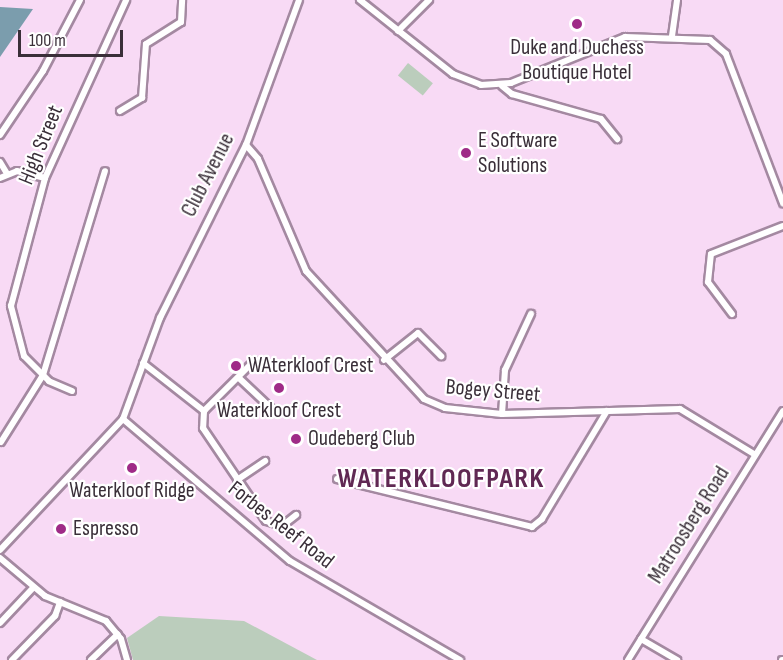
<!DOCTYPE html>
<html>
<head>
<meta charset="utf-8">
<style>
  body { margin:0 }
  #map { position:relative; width:783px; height:660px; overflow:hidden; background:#f8daf5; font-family:"Sofia Sans Condensed",sans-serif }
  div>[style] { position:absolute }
  .green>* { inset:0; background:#bbcdbc; transform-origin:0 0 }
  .water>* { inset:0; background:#7b9dad }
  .roads { filter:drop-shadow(2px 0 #a489a1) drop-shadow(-2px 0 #a489a1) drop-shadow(0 2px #a489a1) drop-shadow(0 -2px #a489a1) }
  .street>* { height:6px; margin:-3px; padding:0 3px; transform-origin:3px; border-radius:3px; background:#fff }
  .dots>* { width:16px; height:16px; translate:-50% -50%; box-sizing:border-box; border:3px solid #fff; border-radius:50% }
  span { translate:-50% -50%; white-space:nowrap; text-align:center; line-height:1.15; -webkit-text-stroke:4.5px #fff; paint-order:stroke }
  .poi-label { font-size:22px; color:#3a2f39 }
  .left { translate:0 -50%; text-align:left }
  .street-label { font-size:22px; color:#3a2f39 }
  .district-label { font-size:28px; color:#602853; font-weight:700; letter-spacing:1.5px }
  .scale { position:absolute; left:18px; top:30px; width:105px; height:27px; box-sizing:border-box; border:3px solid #3a2f39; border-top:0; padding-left:8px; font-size:18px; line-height:21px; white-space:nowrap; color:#3a2f39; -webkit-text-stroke:4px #fff; paint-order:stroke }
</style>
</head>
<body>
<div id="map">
  <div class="green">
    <i style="left:408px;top:63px;width:32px;height:16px;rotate:39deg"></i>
    <i style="clip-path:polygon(159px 616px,244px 621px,317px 660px,133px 660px,127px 638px)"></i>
  </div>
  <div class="water">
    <i style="clip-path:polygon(0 7px,33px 9px,0 57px)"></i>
  </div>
  <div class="roads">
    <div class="street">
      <i style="left:360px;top:0;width:119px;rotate:38.5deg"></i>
      <i style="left:453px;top:74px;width:30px;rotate:21deg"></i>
      <i style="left:481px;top:85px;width:30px;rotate:-4deg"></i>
      <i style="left:511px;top:83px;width:123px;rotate:-22deg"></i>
      <i style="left:625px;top:37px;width:85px;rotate:2deg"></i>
      <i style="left:710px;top:40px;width:21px;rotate:41deg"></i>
      <i style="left:726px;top:54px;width:160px;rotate:69.1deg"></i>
      <i style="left:398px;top:31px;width:44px;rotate:-45deg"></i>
      <i style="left:672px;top:36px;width:36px;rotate:-82deg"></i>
      <i style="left:502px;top:86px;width:13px;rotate:39deg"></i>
      <i style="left:512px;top:94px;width:92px;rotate:15.7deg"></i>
      <i style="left:601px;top:119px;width:26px;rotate:51deg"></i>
      <i style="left:120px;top:111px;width:26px;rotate:-31deg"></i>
      <i style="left:142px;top:98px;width:54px;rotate:-85.8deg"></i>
      <i style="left:146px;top:44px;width:41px;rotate:-32.2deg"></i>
      <i style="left:181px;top:22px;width:22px;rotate:-87deg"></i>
      <i style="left:0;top:135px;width:77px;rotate:-56.1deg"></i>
      <i style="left:43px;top:71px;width:80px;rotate:-62.5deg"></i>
      <i style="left:246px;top:145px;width:18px;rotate:49deg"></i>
      <i style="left:258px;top:159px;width:122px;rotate:66.8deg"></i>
      <i style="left:306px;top:271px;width:174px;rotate:47.3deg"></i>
      <i style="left:424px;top:399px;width:23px;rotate:23deg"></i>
      <i style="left:445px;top:408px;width:57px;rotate:6deg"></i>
      <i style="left:502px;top:414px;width:178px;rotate:-1.6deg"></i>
      <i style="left:680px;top:409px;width:87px;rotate:31.3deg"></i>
      <i style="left:0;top:162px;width:12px;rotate:59deg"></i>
      <i style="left:0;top:178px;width:18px;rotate:-22deg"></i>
      <i style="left:17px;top:171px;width:29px;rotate:14deg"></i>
      <i style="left:732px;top:314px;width:40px;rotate:-127deg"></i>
      <i style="left:708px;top:282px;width:28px;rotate:-84deg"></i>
      <i style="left:711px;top:254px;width:77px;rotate:-21.3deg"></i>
      <i style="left:384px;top:360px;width:43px;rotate:-38.5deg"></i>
      <i style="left:418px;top:333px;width:33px;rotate:45deg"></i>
      <i style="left:254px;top:361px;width:71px;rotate:135deg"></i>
      <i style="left:204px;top:411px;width:17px;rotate:93deg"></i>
      <i style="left:203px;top:428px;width:112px;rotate:55.9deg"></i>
      <i style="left:266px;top:521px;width:17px;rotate:17deg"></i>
      <i style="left:282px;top:526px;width:18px;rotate:-38deg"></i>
      <i style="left:143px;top:363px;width:78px;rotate:38.2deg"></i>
      <i style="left:239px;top:378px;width:48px;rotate:43.3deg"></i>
      <i style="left:72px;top:391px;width:25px;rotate:-157deg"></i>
      <i style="left:49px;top:381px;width:35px;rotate:-135deg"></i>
      <i style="left:24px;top:356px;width:52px;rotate:-104.6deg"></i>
      <i style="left:11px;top:306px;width:132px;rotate:-75.1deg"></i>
      <i style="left:45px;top:178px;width:196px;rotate:-65.5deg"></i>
      <i style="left:502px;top:414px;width:44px;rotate:-86.1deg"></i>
      <i style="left:505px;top:370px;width:62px;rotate:-65.1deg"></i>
      <i style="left:123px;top:419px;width:219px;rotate:40.4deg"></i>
      <i style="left:290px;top:561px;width:197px;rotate:30.2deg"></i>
      <i style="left:1px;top:442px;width:79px;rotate:-57.9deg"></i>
      <i style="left:43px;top:375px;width:213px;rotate:-73.1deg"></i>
      <i style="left:337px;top:479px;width:201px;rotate:13.8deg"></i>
      <i style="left:532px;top:527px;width:13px;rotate:-39deg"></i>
      <i style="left:542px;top:519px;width:126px;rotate:-59deg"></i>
      <i style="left:237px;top:480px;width:34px;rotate:-34deg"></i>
      <i style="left:0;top:550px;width:180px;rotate:-46.8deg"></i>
      <i style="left:123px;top:419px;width:108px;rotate:-69.9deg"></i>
      <i style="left:160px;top:318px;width:193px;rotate:-63.6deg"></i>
      <i style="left:246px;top:145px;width:154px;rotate:-69.9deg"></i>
      <i style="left:0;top:558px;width:59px;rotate:40.2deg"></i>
      <i style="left:45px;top:596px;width:66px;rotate:22.3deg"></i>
      <i style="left:106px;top:621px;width:23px;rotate:50deg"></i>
      <i style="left:121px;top:639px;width:22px;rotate:74deg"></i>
      <i style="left:0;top:623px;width:48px;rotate:-46.7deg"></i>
      <i style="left:641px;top:639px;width:42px;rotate:30.3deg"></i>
      <i style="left:12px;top:660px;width:62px;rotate:-45.7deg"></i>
      <i style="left:55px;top:616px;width:15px;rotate:-70deg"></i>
      <i style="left:91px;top:660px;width:37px;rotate:-44deg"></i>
      <i style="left:628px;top:660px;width:293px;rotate:-58.1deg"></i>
      <i style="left:782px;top:660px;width:1px"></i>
    </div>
  </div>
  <div class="dots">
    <i style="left:577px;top:24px;background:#9f2b87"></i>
    <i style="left:466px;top:153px;background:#9f2b87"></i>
    <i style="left:236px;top:366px;background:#9f2b87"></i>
    <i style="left:279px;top:388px;background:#9f2b87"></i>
    <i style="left:296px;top:439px;background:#9f2b87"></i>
    <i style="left:132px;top:468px;background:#9f2b87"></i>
    <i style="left:61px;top:529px;background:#9f2b87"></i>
  </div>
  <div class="poi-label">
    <span style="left:577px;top:60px">Duke and Duchess<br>Boutique Hotel</span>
    <span class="left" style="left:478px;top:153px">E Software<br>Solutions</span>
    <span class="left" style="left:248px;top:366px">WAterkloof Crest</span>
    <span style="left:279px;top:411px">Waterkloof Crest</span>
    <span class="left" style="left:308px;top:439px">Oudeberg Club</span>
    <span style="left:132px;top:491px">Waterkloof Ridge</span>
    <span class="left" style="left:73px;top:529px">Espresso</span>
  </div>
  <div class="street-label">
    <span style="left:41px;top:145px;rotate:-68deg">High Street</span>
    <span style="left:208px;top:175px;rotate:-63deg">Club Avenue</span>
    <span style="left:493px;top:391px;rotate:5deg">Bogey Street</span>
    <span style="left:281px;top:525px;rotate:38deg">Forbes Reef Road</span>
    <span style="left:689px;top:525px;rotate:-58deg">Matroosberg Road</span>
  </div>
  <div class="district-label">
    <span style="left:441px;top:479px">WATERKLOOFPARK</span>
  </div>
  <div class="scale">100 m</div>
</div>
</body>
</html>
